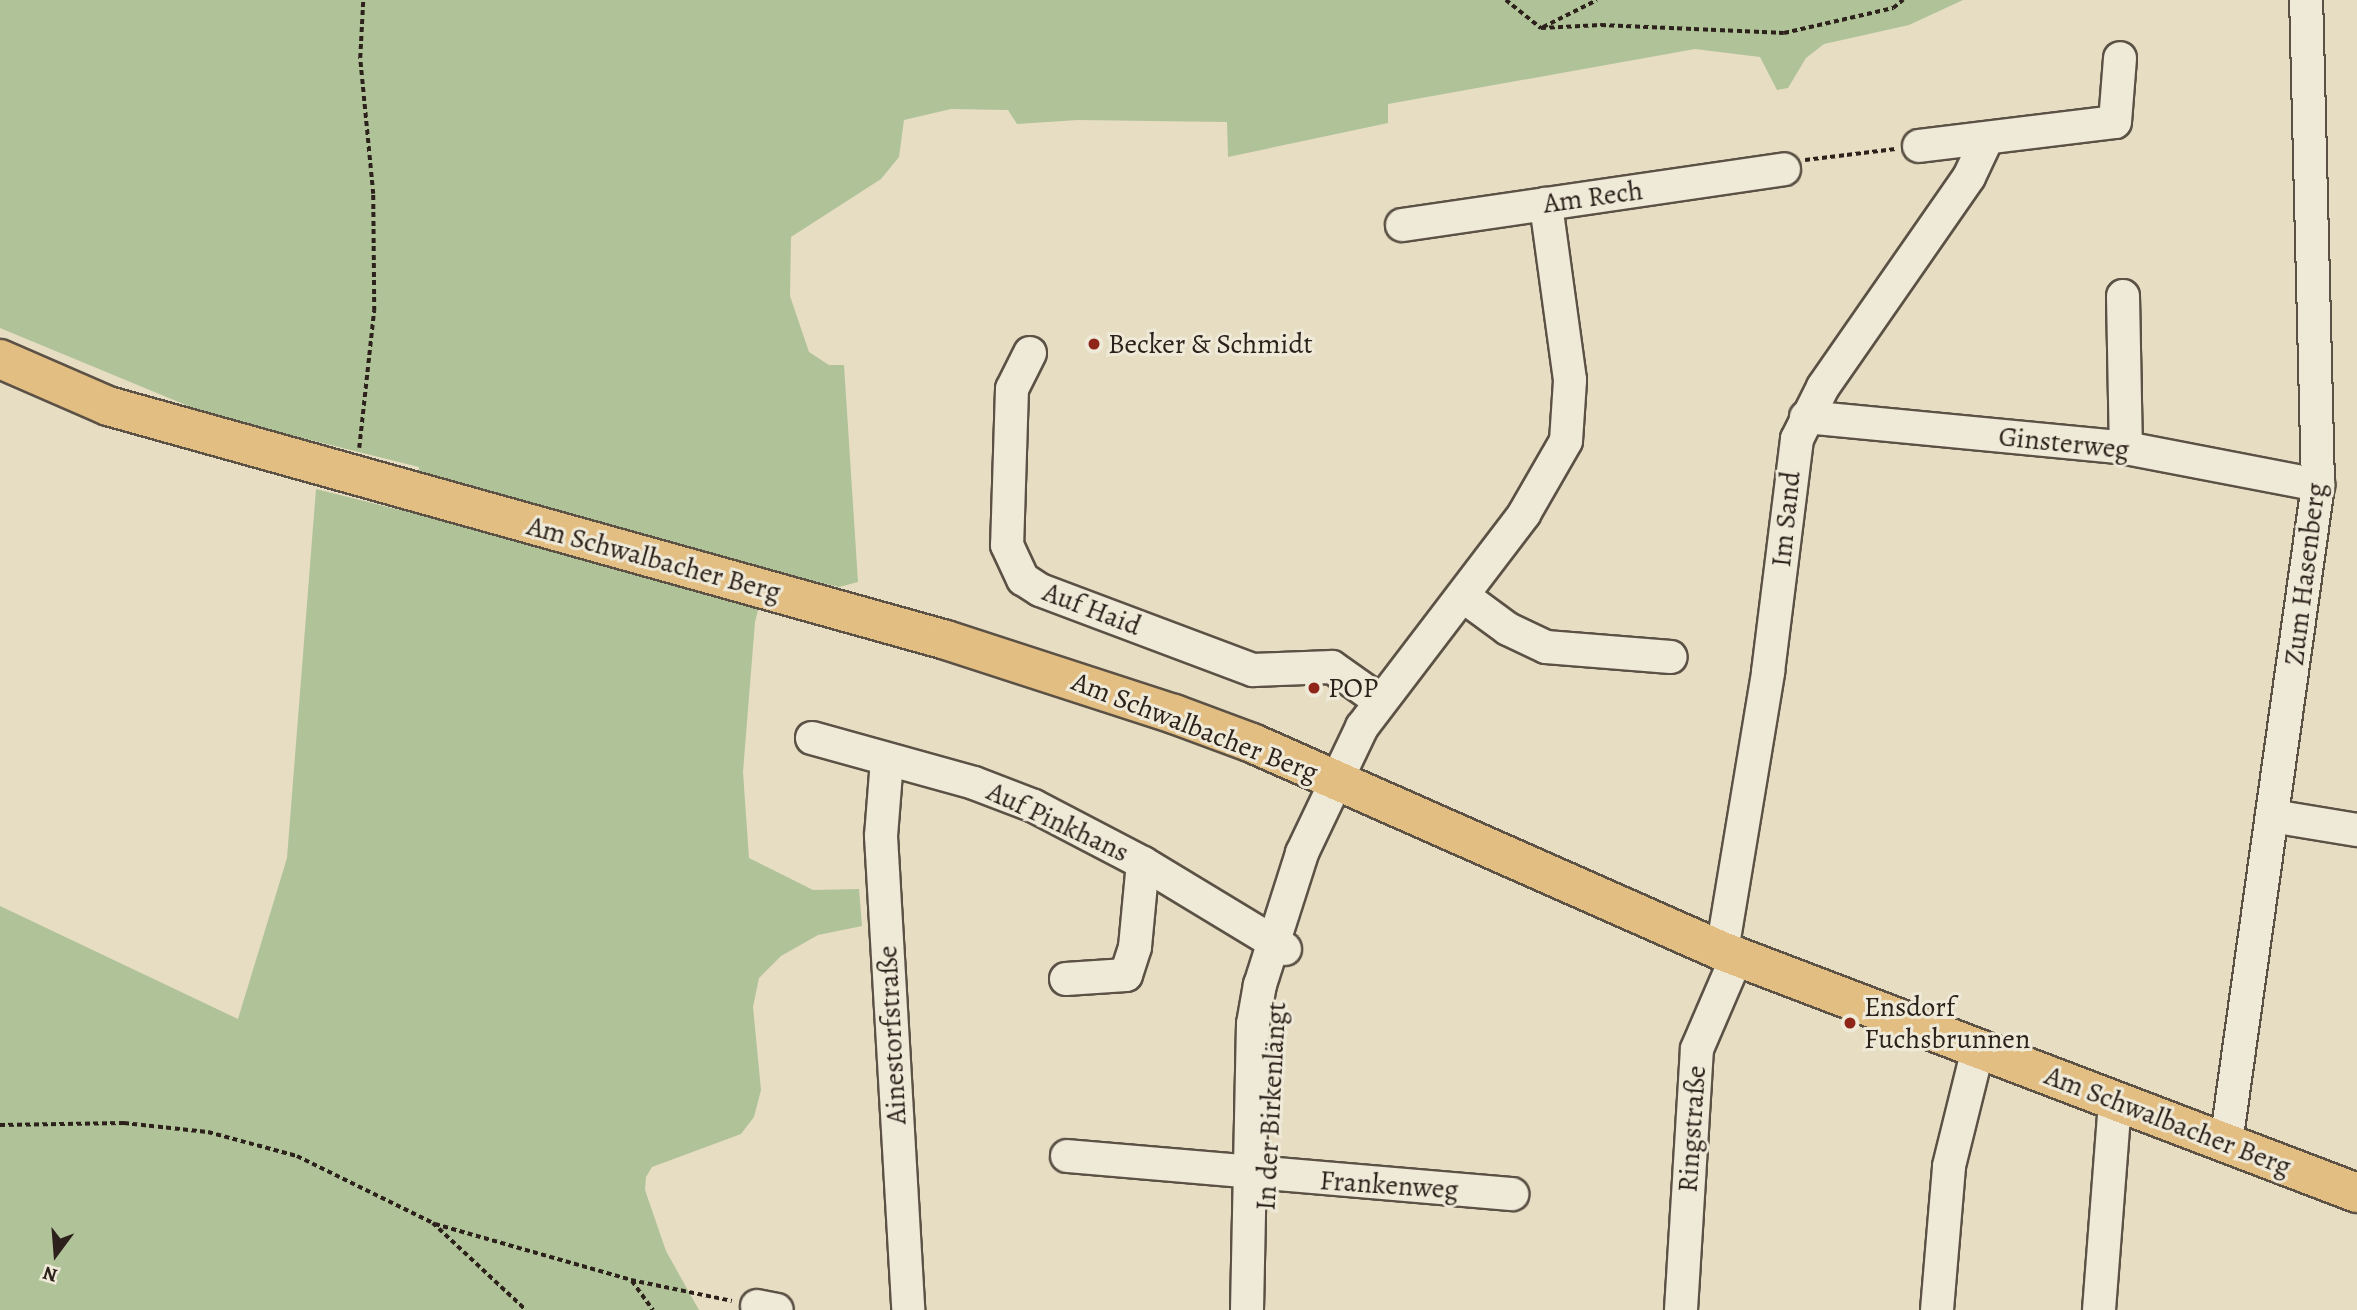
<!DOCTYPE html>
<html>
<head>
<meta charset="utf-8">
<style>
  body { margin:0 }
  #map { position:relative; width:2357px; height:1310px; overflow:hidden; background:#e6ddc3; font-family:Alegreya,serif }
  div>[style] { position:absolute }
  .green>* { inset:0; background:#b0c298 }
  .path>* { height:3.5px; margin-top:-1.75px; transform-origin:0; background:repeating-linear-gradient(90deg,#2d221b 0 5px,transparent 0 8.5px) }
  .roads { filter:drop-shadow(2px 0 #5b5145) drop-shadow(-2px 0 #5b5145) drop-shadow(0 2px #5b5145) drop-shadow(0 -2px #5b5145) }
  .minor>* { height:32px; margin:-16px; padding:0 16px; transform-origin:16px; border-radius:16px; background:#efe9d8 }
  .major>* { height:38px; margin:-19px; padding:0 19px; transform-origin:19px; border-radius:19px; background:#e3be82 }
  .dots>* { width:19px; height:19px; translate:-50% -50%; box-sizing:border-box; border:4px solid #efe9d8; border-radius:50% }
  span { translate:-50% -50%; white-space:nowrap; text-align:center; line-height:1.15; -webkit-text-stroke:6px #efe9d8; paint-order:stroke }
  .street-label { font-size:28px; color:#2d221b }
  .poi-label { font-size:28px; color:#2d221b }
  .left { translate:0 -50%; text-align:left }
  .north { position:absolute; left:21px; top:1219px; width:70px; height:70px; -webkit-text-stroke:5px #efe9d8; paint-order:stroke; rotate:196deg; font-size:19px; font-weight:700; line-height:28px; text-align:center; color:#2d221b }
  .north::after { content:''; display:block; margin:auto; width:24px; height:32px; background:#2d221b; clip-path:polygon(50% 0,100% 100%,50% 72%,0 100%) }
</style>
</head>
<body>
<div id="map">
  <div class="green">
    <i style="clip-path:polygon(0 0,1963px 0,1909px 25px,1824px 44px,1806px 58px,1788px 88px,1777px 90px,1760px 57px,1695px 49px,1388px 104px,1388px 123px,1228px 157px,1227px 122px,1078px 120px,1017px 124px,1008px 110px,951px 109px,904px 120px,899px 157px,881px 179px,791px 237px,790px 296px,809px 352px,829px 365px,844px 365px,858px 582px,839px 587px,768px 570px,755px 622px,743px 772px,749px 858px,813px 890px,859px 889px,862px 926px,818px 935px,781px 956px,759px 978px,753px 1007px,761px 1090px,754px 1117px,741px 1134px,652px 1167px,646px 1177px,645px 1190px,666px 1251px,699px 1310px,0 1310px,0 906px,238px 1019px,287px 858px,316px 489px,420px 515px,419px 467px,210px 415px,0 328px)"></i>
  </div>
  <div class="path">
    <i style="left:1506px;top:0;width:45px;rotate:38.7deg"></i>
    <i style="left:1541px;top:28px;width:60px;rotate:-2.9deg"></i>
    <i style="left:1601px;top:25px;width:183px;rotate:2.5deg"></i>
    <i style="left:1784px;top:33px;width:112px;rotate:-12.9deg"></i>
    <i style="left:1893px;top:8px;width:13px;rotate:-39deg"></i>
    <i style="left:1543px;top:27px;width:60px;rotate:-26.6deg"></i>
    <i style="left:1805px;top:160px;width:91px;rotate:-7deg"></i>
    <i style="left:359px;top:448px;width:138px;rotate:-83.8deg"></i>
    <i style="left:374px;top:311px;width:117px;rotate:-90.5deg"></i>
    <i style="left:373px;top:194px;width:137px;rotate:-95.5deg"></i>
    <i style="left:360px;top:58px;width:58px;rotate:-87deg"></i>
    <i style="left:0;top:1125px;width:124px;rotate:-0.9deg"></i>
    <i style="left:124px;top:1123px;width:84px;rotate:6.1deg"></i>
    <i style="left:208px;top:1132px;width:92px;rotate:15.1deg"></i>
    <i style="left:297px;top:1156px;width:152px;rotate:26.2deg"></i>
    <i style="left:433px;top:1223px;width:127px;rotate:43.1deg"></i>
    <i style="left:435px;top:1224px;width:204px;rotate:15.9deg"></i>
    <i style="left:631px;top:1280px;width:103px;rotate:11.7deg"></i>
    <i style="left:632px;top:1281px;width:36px;rotate:54deg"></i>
  </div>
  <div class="roads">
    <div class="minor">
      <i style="left:1919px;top:146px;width:197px;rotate:-7deg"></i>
      <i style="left:2115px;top:122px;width:64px;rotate:-85.5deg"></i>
      <i style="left:1402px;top:225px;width:386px;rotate:-8.3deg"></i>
      <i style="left:2123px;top:296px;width:152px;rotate:88.9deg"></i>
      <i style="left:1030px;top:353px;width:40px;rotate:116.6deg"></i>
      <i style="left:1012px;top:389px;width:156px;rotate:91.8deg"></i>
      <i style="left:1007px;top:545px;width:38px;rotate:65deg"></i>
      <i style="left:1023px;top:579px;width:20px;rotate:33deg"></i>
      <i style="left:1040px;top:590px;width:228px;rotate:20.6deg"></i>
      <i style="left:1253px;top:670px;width:79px;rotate:-2.2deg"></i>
      <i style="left:1332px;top:667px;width:59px;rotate:35.3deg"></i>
      <i style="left:1806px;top:417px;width:321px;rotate:5.5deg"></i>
      <i style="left:2126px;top:448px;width:196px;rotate:10.9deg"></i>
      <i style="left:1463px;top:596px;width:56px;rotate:36.3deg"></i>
      <i style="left:1508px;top:629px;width:42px;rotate:25.3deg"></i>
      <i style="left:1546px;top:647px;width:125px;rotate:4.6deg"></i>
      <i style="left:812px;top:738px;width:168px;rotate:15.5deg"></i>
      <i style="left:974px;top:783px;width:64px;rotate:21deg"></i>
      <i style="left:1034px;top:806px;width:123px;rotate:27.6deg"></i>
      <i style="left:1143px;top:863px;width:166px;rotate:31.2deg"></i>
      <i style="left:887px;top:760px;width:76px;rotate:94.5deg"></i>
      <i style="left:881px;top:836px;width:475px;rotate:86.7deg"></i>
      <i style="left:2272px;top:816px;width:86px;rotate:9.4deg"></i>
      <i style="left:1722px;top:951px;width:283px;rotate:-80.6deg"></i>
      <i style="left:1768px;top:672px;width:235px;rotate:-82.9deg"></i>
      <i style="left:1797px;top:439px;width:58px;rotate:-63.4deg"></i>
      <i style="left:1823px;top:387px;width:256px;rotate:-55.2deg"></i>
      <i style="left:1969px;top:177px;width:42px;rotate:-64.7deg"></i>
      <i style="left:1066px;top:979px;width:60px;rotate:-3.8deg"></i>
      <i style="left:1126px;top:975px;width:29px;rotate:-72deg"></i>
      <i style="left:1135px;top:947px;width:84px;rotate:-84.6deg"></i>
      <i style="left:2226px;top:1143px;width:664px;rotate:-82.04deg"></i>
      <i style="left:2318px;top:485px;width:485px;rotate:-91.4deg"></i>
      <i style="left:1067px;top:1156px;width:447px;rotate:4.9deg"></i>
      <i style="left:757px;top:1306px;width:20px;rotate:11deg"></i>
      <i style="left:1247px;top:1310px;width:286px;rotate:-88.8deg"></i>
      <i style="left:1253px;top:1024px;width:40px;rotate:-80deg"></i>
      <i style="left:1260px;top:985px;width:139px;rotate:-72.3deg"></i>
      <i style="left:1302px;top:853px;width:140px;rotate:-64.5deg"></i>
      <i style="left:1362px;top:727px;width:268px;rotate:-52.7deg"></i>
      <i style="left:1524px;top:514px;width:84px;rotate:-60.1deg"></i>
      <i style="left:1566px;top:441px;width:61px;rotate:-86.2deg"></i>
      <i style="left:1570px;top:380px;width:178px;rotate:-97.8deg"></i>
      <i style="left:1681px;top:1310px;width:261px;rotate:-86.5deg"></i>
      <i style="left:1697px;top:1049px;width:101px;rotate:-66.7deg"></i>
      <i style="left:1937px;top:1310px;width:144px;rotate:-85.2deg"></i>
      <i style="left:1949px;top:1166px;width:121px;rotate:-76.1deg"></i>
      <i style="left:2099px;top:1310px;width:211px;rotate:-85.6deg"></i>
    </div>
    <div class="major">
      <i style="left:0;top:359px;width:118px;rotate:23.5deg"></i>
      <i style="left:108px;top:406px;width:870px;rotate:15.6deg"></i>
      <i style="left:946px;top:640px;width:240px;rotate:18deg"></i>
      <i style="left:1174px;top:714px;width:83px;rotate:20.4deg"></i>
      <i style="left:1252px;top:743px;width:514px;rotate:23.87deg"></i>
      <i style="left:1722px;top:951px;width:680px;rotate:20.86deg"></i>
    </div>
  </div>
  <div class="dots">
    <i style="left:1094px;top:344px;background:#8f2418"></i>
    <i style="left:1314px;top:688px;background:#8f2418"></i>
    <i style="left:1850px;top:1023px;background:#8f2418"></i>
  </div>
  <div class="street-label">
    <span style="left:1593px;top:197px;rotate:-8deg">Am Rech</span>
    <span style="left:2064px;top:443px;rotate:6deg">Ginsterweg</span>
    <span style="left:1786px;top:519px;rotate:-84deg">Im Sand</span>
    <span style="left:654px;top:559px;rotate:15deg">Am Schwalbacher Berg</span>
    <span style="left:2305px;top:574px;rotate:-83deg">Zum Hasenberg</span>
    <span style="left:1092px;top:609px;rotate:21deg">Auf Haid</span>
    <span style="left:1195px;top:727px;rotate:21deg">Am Schwalbacher Berg</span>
    <span style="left:1058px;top:822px;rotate:25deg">Auf Pinkhans</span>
    <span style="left:892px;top:1035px;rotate:-93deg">Ainestorfstraße</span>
    <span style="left:1271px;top:1106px;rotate:-87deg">In der Birkenlängt</span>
    <span style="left:2168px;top:1121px;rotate:21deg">Am Schwalbacher Berg</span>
    <span style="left:1692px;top:1129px;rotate:-86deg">Ringstraße</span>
    <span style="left:1389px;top:1185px;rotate:4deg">Frankenweg</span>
  </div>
  <div class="poi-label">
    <span class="left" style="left:1108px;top:344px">Becker &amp; Schmidt</span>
    <span class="left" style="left:1328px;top:688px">POP</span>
    <span class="left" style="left:1864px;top:1023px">Ensdorf<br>Fuchsbrunnen</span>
  </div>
  <div class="north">N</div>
</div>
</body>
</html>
